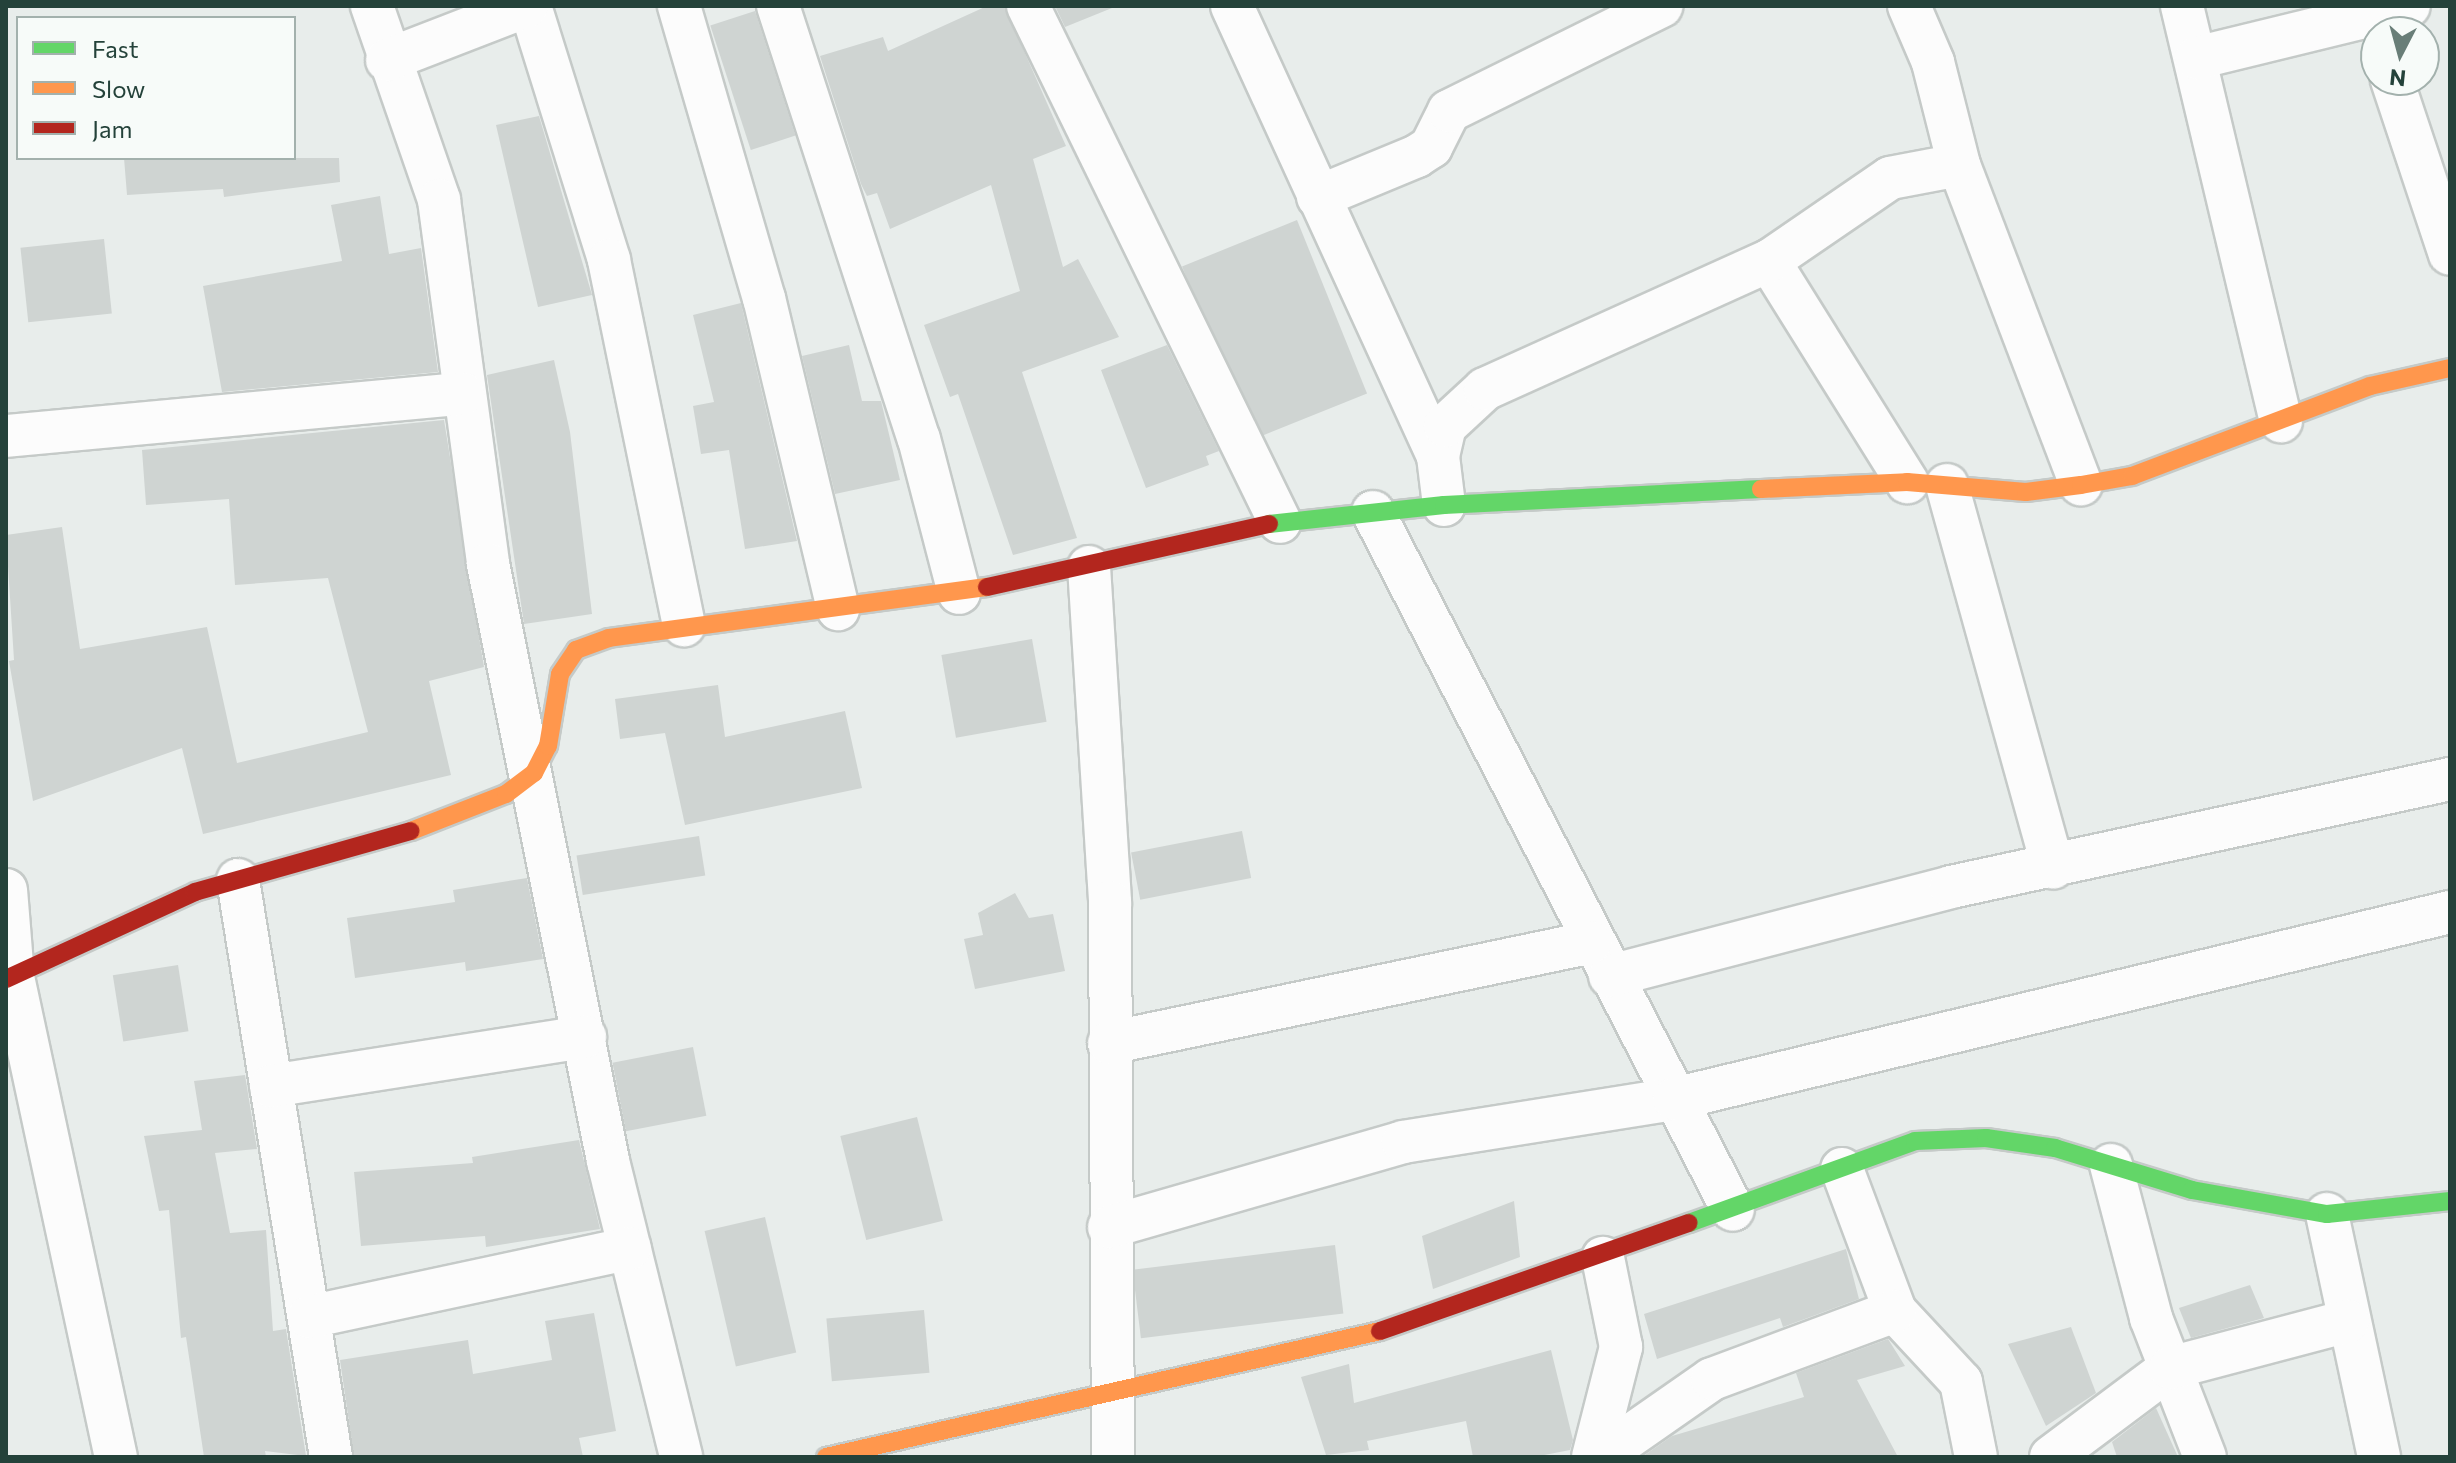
<!DOCTYPE html>
<html>
<head>
<meta charset="utf-8">
<style>
  body { margin:0 }
  #map { position:relative; width:2456px; height:1463px; overflow:hidden; background:#e8edeb; font-family:Commissioner,sans-serif }
  div>[style] { position:absolute }
  .building>* { inset:0; background:#cfd4d2; transform-origin:0 0 }
  .roads { filter:drop-shadow(2px 0 #c5cac8) drop-shadow(-2px 0 #c5cac8) drop-shadow(0 2px #c5cac8) drop-shadow(0 -2px #c5cac8) }
  .street>* { height:42px; margin:-21px; padding:0 21px; transform-origin:21px; border-radius:21px; background:#fcfcfc }
  .fast>* { height:18px; margin:-9px; padding:0 9px; transform-origin:9px; border-radius:9px; background:#63d668 }
  .slow>* { height:18px; margin:-9px; padding:0 9px; transform-origin:9px; border-radius:9px; background:#ff974d }
  .jam>* { height:18px; margin:-9px; padding:0 9px; transform-origin:9px; border-radius:9px; background:#b3261e }
  span { translate:-50% -50%; white-space:nowrap; text-align:center; line-height:1.15; -webkit-text-stroke:8px #f7fbf9; paint-order:stroke }
  .frame { position:absolute; inset:0; border:8px solid #24423a; pointer-events:none }
  .legend { position:absolute; left:16px; top:16px; width:280px; height:144px; box-sizing:border-box; background:#f7fbf9; border:2px solid #a3b1ad; margin:0; padding:10px 14px; list-style:none; font-size:24px; color:#24423a }
  .legend li { display:flex; align-items:center; gap:16px; height:40px }
  .legend b { width:40px; border:2px solid #a3b1ad }
  .north { position:absolute; left:2360px; top:16px; width:80px; height:80px; box-sizing:border-box; background:#f7fbf9; border:2px solid #a3b1ad; border-radius:50%; rotate:186deg; font-size:22px; font-weight:700; line-height:32px; text-align:center; color:#24423a }
  .north::after { content:''; display:block; margin:auto; width:28px; height:36px; background:#697e78; clip-path:polygon(50% 0,100% 100%,50% 72%,0 100%) }
</style>
</head>
<body>
<div id="map">
  <div class="building">
    <i style="clip-path:polygon(987px 6px,1004px 6px,1066px 146px,1033px 159px,1063px 267px,1078px 259px,1119px 337px,1022px 372px,1077px 538px,1013px 555px,958px 394px,950px 397px,924px 325px,1020px 291px,991px 185px,890px 229px,877px 193px,867px 196px,861px 184px,820px 56px,883px 37px,888px 51px)"></i>
    <i style="clip-path:polygon(1055px 6px,1111px 6px,1112px 8px,1065px 27px)"></i>
    <i style="left:755px;top:11px;width:131px;height:47px;rotate:72deg"></i>
    <i style="clip-path:polygon(539px 116px,592px 295px,538px 307px,496px 125px)"></i>
    <i style="clip-path:polygon(124px 158px,339px 158px,340px 182px,224px 197px,223px 189px,127px 195px)"></i>
    <i style="clip-path:polygon(380px 196px,389px 254px,421px 248px,438px 372px,222px 392px,203px 286px,342px 261px,331px 205px)"></i>
    <i style="left:1297px;top:220px;width:187px;height:124px;rotate:68deg"></i>
    <i style="left:104px;top:239px;width:75px;height:84px;rotate:84deg"></i>
    <i style="clip-path:polygon(741px 303px,797px 541px,745px 549px,729px 450px,701px 454px,693px 406px,714px 402px,693px 315px)"></i>
    <i style="clip-path:polygon(849px 345px,862px 401px,881px 401px,900px 480px,835px 494px,802px 356px)"></i>
    <i style="clip-path:polygon(1167px 345px,1219px 451px,1206px 456px,1209px 465px,1146px 488px,1101px 370px)"></i>
    <i style="clip-path:polygon(554px 360px,570px 432px,592px 614px,524px 624px,487px 375px)"></i>
    <i style="clip-path:polygon(444px 420px,484px 667px,429px 681px,451px 775px,203px 834px,182px 748px,33px 801px,9px 661px,14px 660px,6px 535px,62px 527px,80px 649px,207px 627px,237px 763px,368px 732px,328px 578px,235px 585px,229px 499px,146px 505px,142px 450px)"></i>
    <i style="left:1032px;top:639px;width:84px;height:92px;rotate:80deg"></i>
    <i style="clip-path:polygon(718px 685px,725px 737px,845px 711px,862px 788px,685px 825px,665px 733px,620px 739px,615px 699px)"></i>
    <i style="left:1242px;top:831px;width:48px;height:113px;rotate:79deg"></i>
    <i style="left:699px;top:836px;width:40px;height:124px;rotate:81deg"></i>
    <i style="clip-path:polygon(527px 878px,543px 959px,466px 971px,465px 962px,355px 978px,347px 918px,455px 902px,453px 890px)"></i>
    <i style="clip-path:polygon(1015px 893px,1029px 918px,1053px 914px,1065px 971px,975px 989px,964px 939px,983px 935px,978px 913px)"></i>
    <i style="left:178px;top:965px;width:67px;height:66px;rotate:81deg"></i>
    <i style="left:693px;top:1047px;width:70px;height:82px;rotate:79deg"></i>
    <i style="clip-path:polygon(245px 1075px,257px 1149px,215px 1153px,230px 1233px,266px 1230px,273px 1331px,286px 1329px,306px 1456px,265px 1451px,266px 1457px,204px 1457px,186px 1337px,181px 1338px,169px 1210px,159px 1211px,144px 1136px,202px 1130px,194px 1081px)"></i>
    <i style="left:917px;top:1117px;width:107px;height:79px;rotate:76deg"></i>
    <i style="clip-path:polygon(579px 1140px,600px 1229px,486px 1247px,485px 1236px,361px 1246px,354px 1172px,473px 1163px,472px 1157px)"></i>
    <i style="clip-path:polygon(1514px 1201px,1520px 1257px,1433px 1289px,1422px 1236px)"></i>
    <i style="left:765px;top:1217px;width:139px;height:62px;rotate:77deg"></i>
    <i style="left:1335px;top:1245px;width:69px;height:204px;rotate:83deg"></i>
    <i style="clip-path:polygon(1846px 1249px,1859px 1299px,1783px 1327px,1780px 1318px,1657px 1359px,1644px 1314px)"></i>
    <i style="clip-path:polygon(2250px 1285px,2264px 1318px,2191px 1338px,2179px 1308px)"></i>
    <i style="left:924px;top:1310px;width:63px;height:98px;rotate:85deg"></i>
    <i style="clip-path:polygon(594px 1313px,616px 1431px,579px 1438px,583px 1457px,354px 1457px,340px 1360px,468px 1340px,473px 1374px,552px 1360px,545px 1321px)"></i>
    <i style="clip-path:polygon(2071px 1327px,2096px 1393px,2046px 1426px,2008px 1344px)"></i>
    <i style="clip-path:polygon(1888px 1339px,1905px 1366px,1857px 1380px,1898px 1457px,1642px 1457px,1672px 1436px,1804px 1397px,1796px 1373px)"></i>
    <i style="clip-path:polygon(1551px 1350px,1573px 1440px,1570px 1450px,1534px 1457px,1473px 1457px,1466px 1421px,1367px 1441px,1369px 1450px,1326px 1455px,1301px 1377px,1349px 1364px,1354px 1403px)"></i>
    <i style="clip-path:polygon(2156px 1408px,2178px 1457px,2117px 1457px,2112px 1442px)"></i>
  </div>
  <div class="roads">
    <div class="street">
      <i style="left:372px;top:6px;width:205px;rotate:70.9deg"></i>
      <i style="left:439px;top:200px;width:367px;rotate:82.3deg"></i>
      <i style="left:488px;top:564px;width:609px;rotate:78.63deg"></i>
      <i style="left:608px;top:1161px;width:305px;rotate:76.1deg"></i>
      <i style="left:530px;top:6px;width:266px;rotate:72.7deg"></i>
      <i style="left:609px;top:260px;width:373px;rotate:78.4deg"></i>
      <i style="left:679px;top:6px;width:304px;rotate:73.8deg"></i>
      <i style="left:764px;top:298px;width:320px;rotate:76.6deg"></i>
      <i style="left:778px;top:6px;width:455px;rotate:72deg"></i>
      <i style="left:919px;top:439px;width:159px;rotate:75.4deg"></i>
      <i style="left:1028px;top:6px;width:574px;rotate:63.97deg"></i>
      <i style="left:1232px;top:6px;width:495px;rotate:65.4deg"></i>
      <i style="left:2182px;top:6px;width:427px;rotate:76.6deg"></i>
      <i style="left:2196px;top:58px;width:219px;rotate:-13.7deg"></i>
      <i style="left:387px;top:60px;width:150px;rotate:-21.1deg"></i>
      <i style="left:2392px;top:80px;width:183px;rotate:71.6deg"></i>
      <i style="left:1959px;top:165px;width:342px;rotate:69.1deg"></i>
      <i style="left:1318px;top:197px;width:107px;rotate:-22.5deg"></i>
      <i style="left:1417px;top:156px;width:17px;rotate:-33deg"></i>
      <i style="left:1431px;top:147px;width:40px;rotate:-63.4deg"></i>
      <i style="left:1449px;top:111px;width:237px;rotate:-26.3deg"></i>
      <i style="left:1769px;top:261px;width:261px;rotate:58deg"></i>
      <i style="left:6px;top:436px;width:459px;rotate:-5.3deg"></i>
      <i style="left:1947px;top:485px;width:397px;rotate:74.5deg"></i>
      <i style="left:1444px;top:505px;width:49px;rotate:-97deg"></i>
      <i style="left:1438px;top:456px;width:31px;rotate:-77deg"></i>
      <i style="left:1445px;top:426px;width:54px;rotate:-42.8deg"></i>
      <i style="left:1485px;top:389px;width:312px;rotate:-24.3deg"></i>
      <i style="left:1769px;top:261px;width:147px;rotate:-34.4deg"></i>
      <i style="left:1890px;top:178px;width:70px;rotate:-10.7deg"></i>
      <i style="left:1959px;top:165px;width:106px;rotate:-104.2deg"></i>
      <i style="left:1933px;top:62px;width:61px;rotate:-113.2deg"></i>
      <i style="left:1373px;top:512px;width:785px;rotate:62.72deg"></i>
      <i style="left:1089px;top:567px;width:336px;rotate:86.4deg"></i>
      <i style="left:1110px;top:902px;width:555px;rotate:89.69deg"></i>
      <i style="left:238px;top:880px;width:584px;rotate:80.84deg"></i>
      <i style="left:6px;top:890px;width:87px;rotate:85.4deg"></i>
      <i style="left:13px;top:977px;width:491px;rotate:77.9deg"></i>
      <i style="left:1610px;top:976px;width:352px;rotate:-14.6deg"></i>
      <i style="left:1951px;top:887px;width:511px;rotate:-12.21deg"></i>
      <i style="left:1109px;top:1043px;width:492px;rotate:-11.8deg"></i>
      <i style="left:271px;top:1086px;width:318px;rotate:-8.9deg"></i>
      <i style="left:2111px;top:1165px;width:158px;rotate:75.3deg"></i>
      <i style="left:2151px;top:1318px;width:149px;rotate:68.8deg"></i>
      <i style="left:1842px;top:1169px;width:152px;rotate:69.5deg"></i>
      <i style="left:1895px;top:1311px;width:97px;rotate:47.1deg"></i>
      <i style="left:1961px;top:1382px;width:76px;rotate:78.7deg"></i>
      <i style="left:2327px;top:1214px;width:249px;rotate:77.9deg"></i>
      <i style="left:1109px;top:1227px;width:306px;rotate:-16.1deg"></i>
      <i style="left:1403px;top:1142px;width:274px;rotate:-9deg"></i>
      <i style="left:1674px;top:1099px;width:798px;rotate:-13.55deg"></i>
      <i style="left:309px;top:1317px;width:328px;rotate:-12.1deg"></i>
      <i style="left:1593px;top:1457px;width:114px;rotate:-75.7deg"></i>
      <i style="left:1621px;top:1347px;width:91px;rotate:-101.4deg"></i>
      <i style="left:1600px;top:1457px;width:136px;rotate:-34.9deg"></i>
      <i style="left:1712px;top:1379px;width:195px;rotate:-20.4deg"></i>
      <i style="left:2051px;top:1457px;width:149px;rotate:-36.8deg"></i>
      <i style="left:2170px;top:1368px;width:184px;rotate:-14.8deg"></i>
    </div>
    <div class="fast">
      <i style="left:1269px;top:524px;width:176px;rotate:-6.2deg"></i>
      <i style="left:1444px;top:505px;width:317px;rotate:-2.9deg"></i>
      <i style="left:1689px;top:1223px;width:240px;rotate:-19.9deg"></i>
      <i style="left:1915px;top:1141px;width:71px;rotate:-2.4deg"></i>
      <i style="left:1986px;top:1138px;width:70px;rotate:8.2deg"></i>
      <i style="left:2055px;top:1148px;width:143px;rotate:17deg"></i>
      <i style="left:2192px;top:1190px;width:137px;rotate:10.1deg"></i>
      <i style="left:2327px;top:1214px;width:124px;rotate:-6deg"></i>
    </div>
    <div class="slow">
      <i style="left:1761px;top:489px;width:146px;rotate:-2.7deg"></i>
      <i style="left:1907px;top:482px;width:119px;rotate:4.8deg"></i>
      <i style="left:2026px;top:492px;width:55px;rotate:-7.3deg"></i>
      <i style="left:2081px;top:485px;width:52px;rotate:-10deg"></i>
      <i style="left:2132px;top:476px;width:254px;rotate:-20.7deg"></i>
      <i style="left:2370px;top:386px;width:82px;rotate:-12.7deg"></i>
      <i style="left:411px;top:831px;width:102px;rotate:-21.3deg"></i>
      <i style="left:506px;top:794px;width:35px;rotate:-37deg"></i>
      <i style="left:534px;top:773px;width:30px;rotate:-63deg"></i>
      <i style="left:548px;top:746px;width:73px;rotate:-80.5deg"></i>
      <i style="left:560px;top:674px;width:29px;rotate:-56deg"></i>
      <i style="left:576px;top:650px;width:35px;rotate:-20deg"></i>
      <i style="left:609px;top:638px;width:381px;rotate:-7.7deg"></i>
      <i style="left:826px;top:1457px;width:568px;rotate:-12.81deg"></i>
    </div>
    <div class="jam">
      <i style="left:987px;top:587px;width:289px;rotate:-12.6deg"></i>
      <i style="left:6px;top:979px;width:208px;rotate:-24.7deg"></i>
      <i style="left:195px;top:892px;width:224px;rotate:-15.8deg"></i>
      <i style="left:1380px;top:1331px;width:327px;rotate:-19.3deg"></i>
    </div>
  </div>
  <div class="frame"></div>
  <ul class="legend">
  <li><b style="height:10px;background:#63d668"></b>Fast</li>
  <li><b style="height:10px;background:#ff974d"></b>Slow</li>
  <li><b style="height:10px;background:#b3261e"></b>Jam</li>
  </ul>
  <div class="north">N</div>
</div>
</body>
</html>
